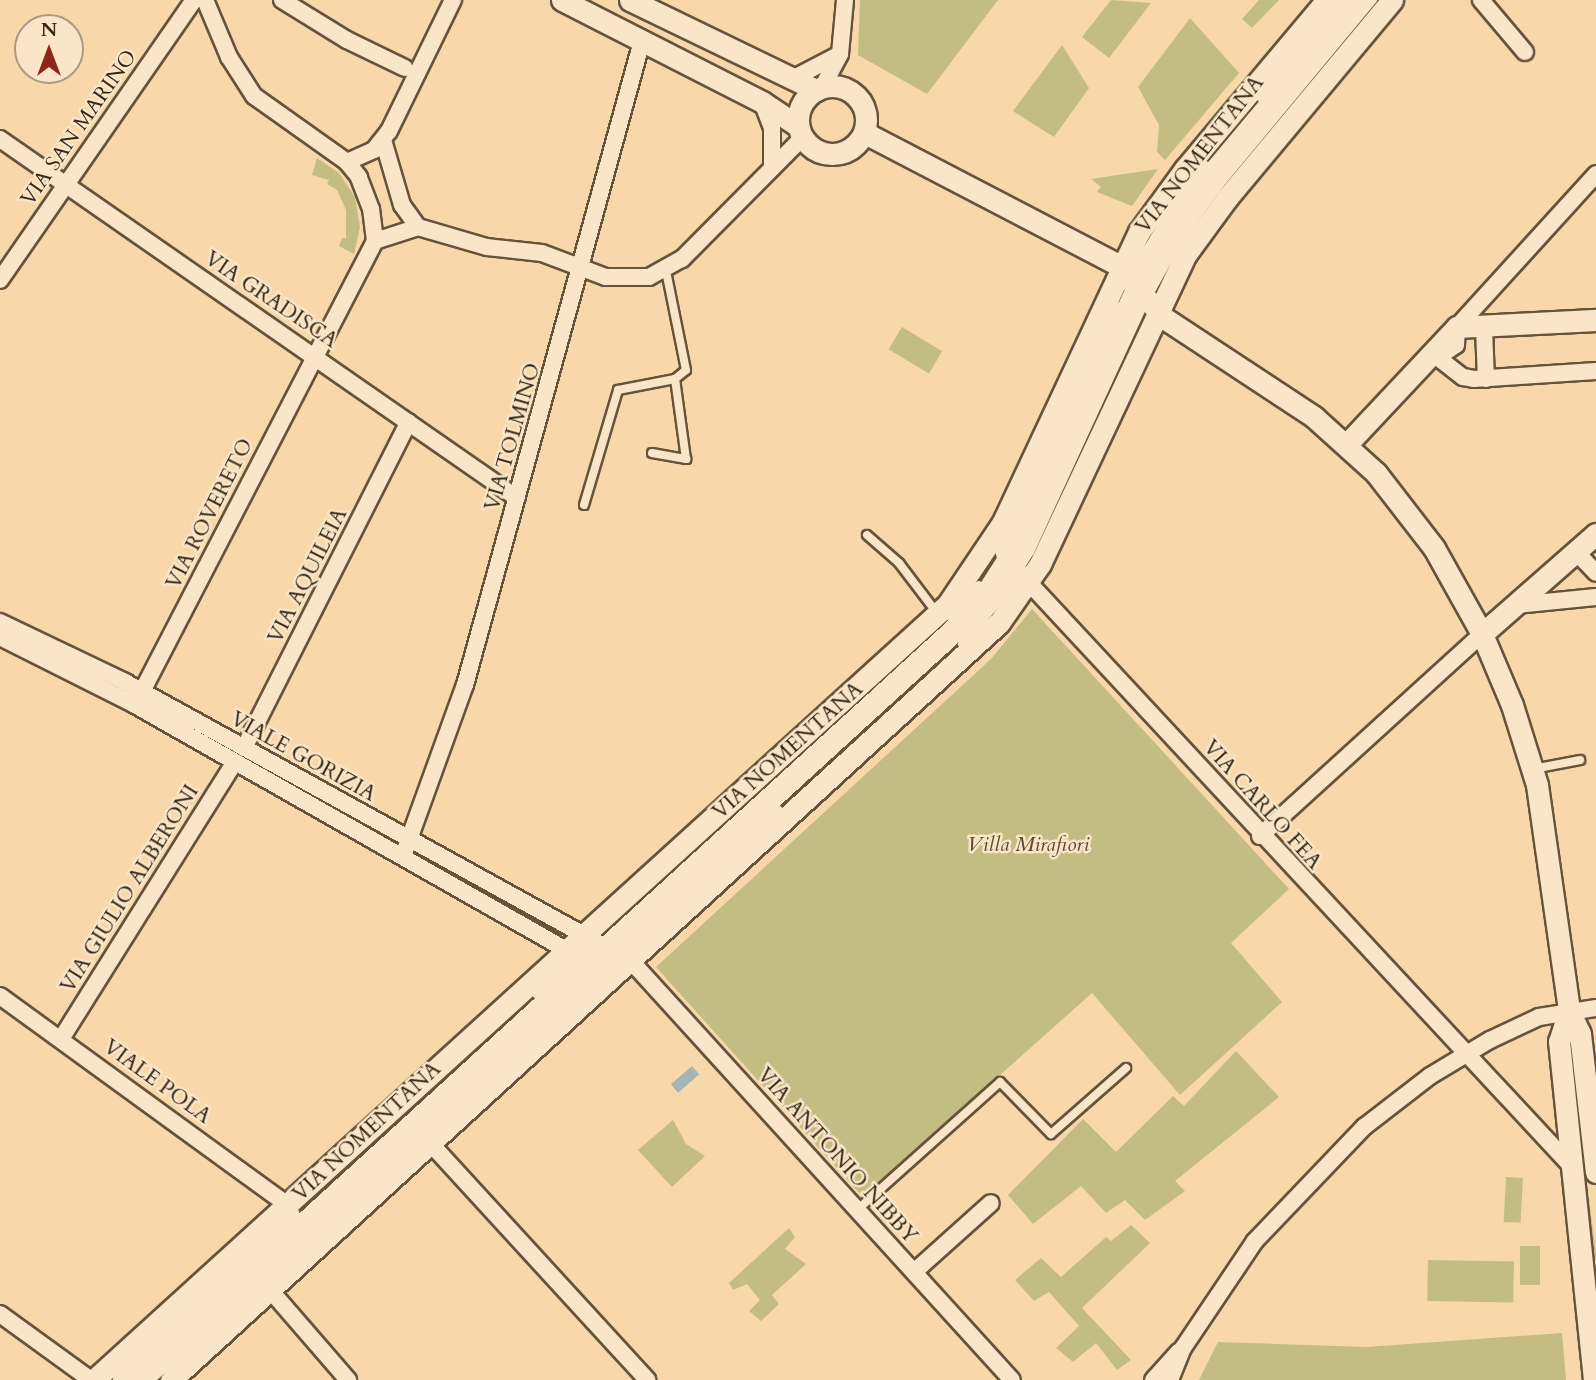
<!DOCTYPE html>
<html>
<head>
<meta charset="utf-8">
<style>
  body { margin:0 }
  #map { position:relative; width:1596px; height:1380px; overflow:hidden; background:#f8d7ab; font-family:Cardo,serif }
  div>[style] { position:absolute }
  .green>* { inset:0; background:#c3bd84; transform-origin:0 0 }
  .water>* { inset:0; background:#a3b6b5; transform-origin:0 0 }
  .roads { filter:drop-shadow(2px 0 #66533c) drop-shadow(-2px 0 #66533c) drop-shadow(0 2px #66533c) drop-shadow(0 -2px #66533c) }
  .service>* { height:8px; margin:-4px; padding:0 4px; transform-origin:4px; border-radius:4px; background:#fae5c8 }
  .minor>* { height:16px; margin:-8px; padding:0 8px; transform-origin:8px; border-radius:8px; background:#fae5c8 }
  .tertiary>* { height:21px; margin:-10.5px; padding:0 10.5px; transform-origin:10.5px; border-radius:10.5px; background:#fae5c8 }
  .tertiary>.ring { margin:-10.5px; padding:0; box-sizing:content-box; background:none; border:21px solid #fae5c8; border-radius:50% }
  .secondary>* { height:23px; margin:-11.5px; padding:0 11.5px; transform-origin:11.5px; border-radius:11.5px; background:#fae5c8 }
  span { translate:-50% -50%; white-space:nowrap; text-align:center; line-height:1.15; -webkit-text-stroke:5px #fae5c8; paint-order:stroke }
  .street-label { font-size:21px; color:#362717 }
  .park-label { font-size:21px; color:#594c32; font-style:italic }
  .north { position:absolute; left:14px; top:14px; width:70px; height:70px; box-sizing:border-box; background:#fae5c8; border:2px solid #ac9981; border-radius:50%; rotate:0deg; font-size:19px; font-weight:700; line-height:28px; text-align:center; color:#362717 }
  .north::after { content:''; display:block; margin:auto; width:24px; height:32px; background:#8f2418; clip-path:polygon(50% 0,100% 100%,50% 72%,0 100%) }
</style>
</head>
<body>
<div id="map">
  <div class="green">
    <i style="clip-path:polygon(860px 0,998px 0,927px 94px,858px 55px)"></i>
    <i style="clip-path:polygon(1111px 0,1151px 3px,1109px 58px,1082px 37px)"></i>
    <i style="clip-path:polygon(1259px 0,1279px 0,1252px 28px,1242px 19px)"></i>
    <i style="clip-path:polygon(1190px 18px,1239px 73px,1165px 160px,1157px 152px,1159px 125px,1138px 87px)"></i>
    <i style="clip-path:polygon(1062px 45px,1089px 88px,1054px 137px,1013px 111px)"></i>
    <i style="clip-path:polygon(317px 158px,339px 173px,355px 197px,360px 227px,354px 254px,339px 246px,342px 238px,346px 238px,346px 210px,337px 190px,327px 184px,329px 180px,312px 175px)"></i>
    <i style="clip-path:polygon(1158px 169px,1132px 206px,1097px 192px,1101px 187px,1091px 179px)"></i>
    <i style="left:902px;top:327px;width:47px;height:26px;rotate:31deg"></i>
    <i style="clip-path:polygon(1032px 609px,1289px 889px,1231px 943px,1282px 1002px,1180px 1095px,1092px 993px,863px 1197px,656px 967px,991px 659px)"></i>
    <i style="clip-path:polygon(1236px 1051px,1279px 1097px,1175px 1181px,1185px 1191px,1145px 1220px,1125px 1200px,1106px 1213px,1081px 1186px,1033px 1224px,1008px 1195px,1083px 1119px,1116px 1152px,1173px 1096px,1184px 1106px)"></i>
    <i style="clip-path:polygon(673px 1120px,686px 1144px,705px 1156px,672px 1187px,638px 1150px)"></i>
    <i style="clip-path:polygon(1585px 1167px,1596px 1253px,1594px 1272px,1582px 1170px)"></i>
    <i style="left:1506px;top:1177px;width:17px;height:45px;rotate:3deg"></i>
    <i style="clip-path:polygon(1131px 1225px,1150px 1243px,1082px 1308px,1131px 1360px,1117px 1370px,1096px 1343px,1073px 1362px,1056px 1348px,1079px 1326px,1049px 1292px,1034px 1301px,1015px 1280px,1041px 1258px,1061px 1277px,1106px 1237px,1111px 1241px)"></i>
    <i style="clip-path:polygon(789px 1228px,795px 1237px,785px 1249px,806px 1264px,772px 1295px,779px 1304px,761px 1321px,749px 1311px,760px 1300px,747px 1284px,733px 1290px,729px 1283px)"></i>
    <i style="left:1520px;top:1246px;width:20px;height:39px"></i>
    <i style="left:1428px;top:1260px;width:86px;height:41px;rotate:1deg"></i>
    <i style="clip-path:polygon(1562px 1333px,1566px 1380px,1199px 1380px,1218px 1342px,1367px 1347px)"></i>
  </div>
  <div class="water">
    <i style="left:692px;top:1066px;width:11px;height:28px;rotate:49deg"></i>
  </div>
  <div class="roads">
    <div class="service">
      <i style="left:1261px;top:98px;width:127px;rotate:-50.8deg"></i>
      <i style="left:1129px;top:279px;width:84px;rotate:-58.6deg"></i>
      <i style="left:1173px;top:207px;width:53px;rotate:-52.7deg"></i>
      <i style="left:652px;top:453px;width:35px;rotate:10deg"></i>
      <i style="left:686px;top:459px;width:81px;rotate:-97.8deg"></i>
      <i style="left:675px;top:379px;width:14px;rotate:-39deg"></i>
      <i style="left:686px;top:370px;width:101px;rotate:-101.4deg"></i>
      <i style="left:584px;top:505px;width:120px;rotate:-73.5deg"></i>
      <i style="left:618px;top:390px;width:58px;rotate:-10.9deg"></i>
      <i style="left:867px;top:535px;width:43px;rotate:41.2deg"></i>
      <i style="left:899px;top:563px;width:63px;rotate:52.8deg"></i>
      <i style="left:1005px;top:545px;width:264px;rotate:-65.1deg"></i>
      <i style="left:951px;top:618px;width:43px;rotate:-49.7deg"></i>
      <i style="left:962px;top:644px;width:62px;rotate:-49.6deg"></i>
      <i style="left:1002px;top:597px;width:53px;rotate:-58.1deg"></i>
      <i style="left:1030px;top:552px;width:275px;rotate:-65.3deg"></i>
      <i style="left:1145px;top:302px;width:66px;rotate:-61.1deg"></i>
      <i style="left:1177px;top:244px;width:75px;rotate:-54.2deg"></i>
      <i style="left:1221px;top:183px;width:238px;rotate:-50.3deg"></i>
      <i style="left:1533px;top:769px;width:48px;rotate:-10.8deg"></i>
      <i style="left:537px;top:995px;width:82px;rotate:-42deg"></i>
      <i style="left:857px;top:1210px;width:192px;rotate:-41.8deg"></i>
      <i style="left:1000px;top:1082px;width:73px;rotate:45.6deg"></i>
      <i style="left:1051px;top:1134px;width:100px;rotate:-41.3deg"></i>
      <i style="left:123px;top:1372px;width:229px;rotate:-42deg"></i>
      <i style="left:151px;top:1380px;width:848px;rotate:-42.23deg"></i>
    </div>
    <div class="minor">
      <i style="left:282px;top:0;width:76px;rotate:31.6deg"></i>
      <i style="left:347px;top:40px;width:64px;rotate:25.8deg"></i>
      <i style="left:1481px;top:0;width:68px;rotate:49.8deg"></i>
      <i style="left:792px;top:79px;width:54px;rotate:-27.5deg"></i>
      <i style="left:822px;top:88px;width:38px;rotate:-62deg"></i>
      <i style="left:840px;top:54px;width:54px;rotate:-84.7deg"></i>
      <i style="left:762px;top:102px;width:28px;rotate:69deg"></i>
      <i style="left:772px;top:128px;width:40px;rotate:90deg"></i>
      <i style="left:0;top:139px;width:629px;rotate:34.78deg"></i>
      <i style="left:383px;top:140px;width:68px;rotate:73.7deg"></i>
      <i style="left:402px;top:205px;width:27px;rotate:54deg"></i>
      <i style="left:347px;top:162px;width:30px;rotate:-24deg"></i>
      <i style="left:374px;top:150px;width:24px;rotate:-52deg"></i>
      <i style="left:389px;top:131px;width:146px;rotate:-64deg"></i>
      <i style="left:375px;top:241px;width:45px;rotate:-18deg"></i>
      <i style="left:418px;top:227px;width:72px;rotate:16.2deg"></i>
      <i style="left:487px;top:247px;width:55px;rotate:6.2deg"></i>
      <i style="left:542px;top:253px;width:68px;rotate:20.6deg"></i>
      <i style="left:606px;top:277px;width:43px"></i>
      <i style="left:649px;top:277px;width:38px;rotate:-29deg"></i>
      <i style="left:682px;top:259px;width:170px;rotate:-45.2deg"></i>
      <i style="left:0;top:280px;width:341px;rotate:-55.3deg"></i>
      <i style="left:1484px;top:328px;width:51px;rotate:87.8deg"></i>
      <i style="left:1432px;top:353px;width:12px"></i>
      <i style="left:1444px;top:353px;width:14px;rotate:-34deg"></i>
      <i style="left:1456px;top:345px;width:18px;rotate:-87deg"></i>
      <i style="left:1457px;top:327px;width:207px;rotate:-47.7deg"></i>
      <i style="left:1432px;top:353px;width:39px;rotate:38deg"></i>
      <i style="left:1463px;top:377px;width:11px;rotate:10deg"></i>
      <i style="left:1474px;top:379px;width:122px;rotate:-3.8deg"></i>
      <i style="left:998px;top:531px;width:27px;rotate:75deg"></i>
      <i style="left:1005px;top:557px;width:836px;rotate:47.09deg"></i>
      <i style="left:1576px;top:552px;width:29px;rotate:46deg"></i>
      <i style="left:1516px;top:605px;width:80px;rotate:-5.7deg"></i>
      <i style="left:0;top:622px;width:139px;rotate:25.6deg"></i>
      <i style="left:125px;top:682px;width:578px;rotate:28.87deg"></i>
      <i style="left:631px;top:961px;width:566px;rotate:47.72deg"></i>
      <i style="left:0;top:637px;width:151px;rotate:26.7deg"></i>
      <i style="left:135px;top:705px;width:497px;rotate:29.6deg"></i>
      <i style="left:567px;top:950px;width:36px;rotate:18deg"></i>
      <i style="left:135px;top:705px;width:522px;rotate:-62.65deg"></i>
      <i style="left:375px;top:241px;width:32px;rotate:-97deg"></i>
      <i style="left:371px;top:209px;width:34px;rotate:-111deg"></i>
      <i style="left:359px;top:177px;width:19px;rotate:-129deg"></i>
      <i style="left:347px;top:162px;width:114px;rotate:-144.6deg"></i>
      <i style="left:254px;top:96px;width:46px;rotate:-122.7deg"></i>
      <i style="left:229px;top:57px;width:62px;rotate:-112.8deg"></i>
      <i style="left:244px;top:748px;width:365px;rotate:-63.2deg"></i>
      <i style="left:1260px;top:836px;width:300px;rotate:-42.3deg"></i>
      <i style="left:403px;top:856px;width:182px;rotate:-70.1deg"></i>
      <i style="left:465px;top:685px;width:668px;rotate:-74.63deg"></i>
      <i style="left:0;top:996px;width:356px;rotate:36deg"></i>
      <i style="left:288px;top:1205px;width:55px;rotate:69.9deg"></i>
      <i style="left:61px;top:1039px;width:327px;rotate:-57.9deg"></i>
      <i style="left:432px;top:1145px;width:319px;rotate:47.5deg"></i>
      <i style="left:914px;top:1272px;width:103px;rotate:-41.9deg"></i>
      <i style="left:271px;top:1291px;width:118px;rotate:49.1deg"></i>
      <i style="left:0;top:1314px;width:112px;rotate:36deg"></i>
      <i style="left:121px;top:1380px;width:26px;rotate:-88deg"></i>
      <i style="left:1153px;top:1380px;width:38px;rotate:-48deg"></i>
      <i style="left:1170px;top:1380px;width:35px;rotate:-68deg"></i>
      <i style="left:1183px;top:1348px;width:129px;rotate:-56.1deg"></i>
      <i style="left:1255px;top:1241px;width:158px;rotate:-46.3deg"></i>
      <i style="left:1364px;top:1127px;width:83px;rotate:-37.7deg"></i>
      <i style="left:1430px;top:1076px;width:70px;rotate:-31deg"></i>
      <i style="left:1490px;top:1040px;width:54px;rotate:-25.1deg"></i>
      <i style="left:1539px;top:1017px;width:58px;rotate:-9deg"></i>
    </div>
    <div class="tertiary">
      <i style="left:562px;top:0;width:225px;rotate:27deg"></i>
      <i style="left:762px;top:102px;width:43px;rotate:33.7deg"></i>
      <i style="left:630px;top:0;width:207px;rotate:25.8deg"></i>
      <i class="ring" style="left:798px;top:86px;width:47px;height:47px"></i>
      <i style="left:865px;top:133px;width:288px;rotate:27.5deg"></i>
      <i style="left:1127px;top:277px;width:55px;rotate:47.9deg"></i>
      <i style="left:1164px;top:318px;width:180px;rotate:33.4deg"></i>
      <i style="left:1314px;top:417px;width:84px;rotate:42.1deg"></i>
      <i style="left:1376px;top:473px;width:95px;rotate:52.3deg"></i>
      <i style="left:1434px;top:548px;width:98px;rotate:60.8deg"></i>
      <i style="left:1482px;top:634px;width:77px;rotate:67.1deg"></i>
      <i style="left:1512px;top:705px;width:84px;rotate:72.6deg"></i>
      <i style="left:1537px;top:785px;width:228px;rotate:81.9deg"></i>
      <i style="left:1569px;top:1011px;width:25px;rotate:64deg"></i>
      <i style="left:1580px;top:1034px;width:139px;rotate:83.4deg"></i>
      <i style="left:1347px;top:444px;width:161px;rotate:-46.8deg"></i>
      <i style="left:1457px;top:327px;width:139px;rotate:-2.9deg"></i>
      <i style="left:1482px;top:634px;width:152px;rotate:-41.3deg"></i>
      <i style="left:1569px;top:1011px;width:32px;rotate:108deg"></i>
      <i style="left:1559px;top:1041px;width:341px;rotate:84.1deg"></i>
      <i style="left:94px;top:1380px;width:1154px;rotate:-42.26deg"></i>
      <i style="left:948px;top:604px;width:99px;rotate:-56.1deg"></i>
      <i style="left:1003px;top:522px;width:320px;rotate:-64.9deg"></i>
      <i style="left:1139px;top:232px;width:78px;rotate:-53.9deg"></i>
      <i style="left:1185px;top:169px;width:221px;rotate:-50deg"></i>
      <i style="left:171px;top:1380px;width:1122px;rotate:-42.44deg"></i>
      <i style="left:999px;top:623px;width:72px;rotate:-55.2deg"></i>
      <i style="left:1040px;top:564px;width:343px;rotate:-64.8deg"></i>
      <i style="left:1186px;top:254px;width:69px;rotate:-53.8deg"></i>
      <i style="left:1227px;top:198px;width:258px;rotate:-50.2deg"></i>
    </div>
    <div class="secondary">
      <i style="left:133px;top:1380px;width:1142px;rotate:-42.41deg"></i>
      <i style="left:976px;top:610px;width:87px;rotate:-57.2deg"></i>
      <i style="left:1023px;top:537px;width:271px;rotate:-65.3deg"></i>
      <i style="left:1136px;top:291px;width:61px;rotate:-60.5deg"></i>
      <i style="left:1166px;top:238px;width:74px;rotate:-54.4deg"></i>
      <i style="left:1209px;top:178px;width:232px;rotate:-50.1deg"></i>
    </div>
  </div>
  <div class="street-label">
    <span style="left:79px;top:128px;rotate:-55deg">VIA SAN MARINO</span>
    <span style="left:1200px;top:155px;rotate:-52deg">VIA NOMENTANA</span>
    <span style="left:271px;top:300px;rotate:34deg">VIA GRADISCA</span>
    <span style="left:513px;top:437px;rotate:-74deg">VIA TOLMINO</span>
    <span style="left:210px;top:514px;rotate:-63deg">VIA ROVERETO</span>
    <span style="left:308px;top:576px;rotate:-63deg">VIA AQUILEIA</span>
    <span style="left:788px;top:751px;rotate:-42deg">VIA NOMENTANA</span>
    <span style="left:303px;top:757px;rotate:29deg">VIALE GORIZIA</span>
    <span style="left:1262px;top:805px;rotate:48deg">VIA CARLO FEA</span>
    <span style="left:130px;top:889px;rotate:-58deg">VIA GIULIO ALBERONI</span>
    <span style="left:157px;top:1082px;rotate:36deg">VIALE POLA</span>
    <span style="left:367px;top:1132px;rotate:-43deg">VIA NOMENTANA</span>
    <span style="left:837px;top:1156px;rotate:48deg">VIA ANTONIO NIBBY</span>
  </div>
  <div class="park-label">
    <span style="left:1028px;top:845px">Villa Mirafiori</span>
  </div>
  <div class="north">N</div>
</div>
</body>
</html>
